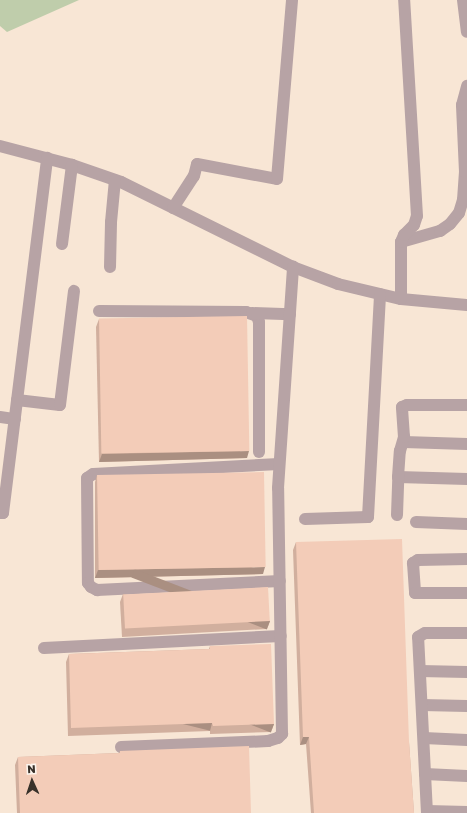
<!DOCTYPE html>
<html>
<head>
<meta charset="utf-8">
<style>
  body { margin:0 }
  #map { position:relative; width:467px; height:813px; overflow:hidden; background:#f8e6d5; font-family:"Golos Text",sans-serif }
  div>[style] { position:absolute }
  .green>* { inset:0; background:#bfcdab }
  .minor>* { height:12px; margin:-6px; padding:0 6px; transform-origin:6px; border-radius:6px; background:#b7a3a5 }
  .wall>* { inset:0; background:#d1af9e }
  .shaded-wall>* { inset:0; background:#aa8f81; transform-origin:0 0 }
  .building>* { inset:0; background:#f3ccb8; transform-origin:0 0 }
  span { translate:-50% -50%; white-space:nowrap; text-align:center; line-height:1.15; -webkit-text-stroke:4px #fdf5ee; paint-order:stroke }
  .north { position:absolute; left:12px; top:761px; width:40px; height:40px; -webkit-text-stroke:3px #fdf5ee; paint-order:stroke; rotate:357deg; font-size:11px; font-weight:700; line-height:16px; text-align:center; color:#38312a }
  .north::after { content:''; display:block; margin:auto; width:14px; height:18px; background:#38312a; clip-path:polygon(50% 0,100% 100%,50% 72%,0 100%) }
</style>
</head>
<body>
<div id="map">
  <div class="green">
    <i style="clip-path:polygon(0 0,79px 0,7px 32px,0 26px)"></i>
  </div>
  <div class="minor">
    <i style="left:463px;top:0;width:32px;rotate:83deg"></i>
    <i style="left:0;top:146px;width:74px;rotate:14.8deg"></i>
    <i style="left:72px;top:165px;width:52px;rotate:19.1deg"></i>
    <i style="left:121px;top:182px;width:192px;rotate:26.3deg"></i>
    <i style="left:293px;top:267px;width:48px;rotate:20.7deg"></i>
    <i style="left:338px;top:284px;width:65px;rotate:13.4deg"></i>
    <i style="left:401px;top:299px;width:66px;rotate:5.2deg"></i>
    <i style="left:173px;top:208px;width:38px;rotate:-57deg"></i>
    <i style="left:194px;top:176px;width:12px;rotate:-76deg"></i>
    <i style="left:197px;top:164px;width:81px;rotate:10.6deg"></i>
    <i style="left:277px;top:179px;width:180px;rotate:-85.2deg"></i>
    <i style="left:401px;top:242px;width:41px;rotate:-15.8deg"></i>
    <i style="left:440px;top:231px;width:12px;rotate:-35deg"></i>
    <i style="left:450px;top:224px;width:14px;rotate:-51deg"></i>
    <i style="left:459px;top:213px;width:14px;rotate:-73deg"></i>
    <i style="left:463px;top:200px;width:28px;rotate:-86deg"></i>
    <i style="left:465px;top:172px;width:67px;rotate:-92.6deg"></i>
    <i style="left:462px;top:105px;width:20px;rotate:-75deg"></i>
    <i style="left:62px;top:244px;width:80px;rotate:-82.8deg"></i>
    <i style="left:110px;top:267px;width:45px;rotate:-88.7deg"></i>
    <i style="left:111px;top:222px;width:42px;rotate:-84.6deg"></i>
    <i style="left:401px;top:299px;width:57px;rotate:-90deg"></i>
    <i style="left:401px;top:242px;width:8px;rotate:-67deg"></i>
    <i style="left:404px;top:235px;width:14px;rotate:-45deg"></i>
    <i style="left:414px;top:225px;width:9px;rotate:-72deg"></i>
    <i style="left:417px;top:216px;width:216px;rotate:-93.4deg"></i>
    <i style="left:99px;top:311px;width:147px;rotate:0.4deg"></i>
    <i style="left:246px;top:312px;width:12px;rotate:20deg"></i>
    <i style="left:257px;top:316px;width:6px;rotate:72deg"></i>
    <i style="left:259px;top:322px;width:130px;rotate:90deg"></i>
    <i style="left:252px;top:313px;width:38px;rotate:2deg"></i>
    <i style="left:17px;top:400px;width:43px;rotate:6.6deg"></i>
    <i style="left:60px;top:405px;width:115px;rotate:-83deg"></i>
    <i style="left:0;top:417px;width:15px;rotate:8deg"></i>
    <i style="left:404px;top:442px;width:63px;rotate:1.8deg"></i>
    <i style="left:279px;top:464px;width:186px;rotate:176.9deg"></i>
    <i style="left:93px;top:474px;width:7px;rotate:146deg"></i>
    <i style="left:87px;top:478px;width:105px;rotate:89.5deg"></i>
    <i style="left:88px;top:583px;width:5px;rotate:53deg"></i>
    <i style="left:91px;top:587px;width:7px;rotate:27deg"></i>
    <i style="left:97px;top:590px;width:183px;rotate:-2.8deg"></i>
    <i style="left:398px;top:477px;width:69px;rotate:1.7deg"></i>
    <i style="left:0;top:513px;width:3px"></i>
    <i style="left:3px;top:513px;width:358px;rotate:-82.9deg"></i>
    <i style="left:397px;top:515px;width:38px;rotate:-88deg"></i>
    <i style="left:398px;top:477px;width:26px;rotate:-86deg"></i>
    <i style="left:400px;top:451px;width:15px;rotate:-74deg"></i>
    <i style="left:404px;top:437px;width:30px;rotate:-94deg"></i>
    <i style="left:402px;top:407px;width:5px;rotate:-22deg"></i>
    <i style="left:407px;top:405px;width:60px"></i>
    <i style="left:305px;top:519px;width:63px;rotate:-1.8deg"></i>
    <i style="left:368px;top:517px;width:223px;rotate:-86.9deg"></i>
    <i style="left:416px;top:522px;width:51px;rotate:2.2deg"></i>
    <i style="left:467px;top:559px;width:49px;rotate:178.8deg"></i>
    <i style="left:418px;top:560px;width:6px;rotate:149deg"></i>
    <i style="left:413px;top:563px;width:30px;rotate:86deg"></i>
    <i style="left:415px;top:593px;width:52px"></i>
    <i style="left:44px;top:648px;width:237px;rotate:-2.9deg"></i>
    <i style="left:420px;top:671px;width:47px;rotate:1.2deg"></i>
    <i style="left:422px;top:705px;width:45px;rotate:1.3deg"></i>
    <i style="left:424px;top:738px;width:43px;rotate:2.7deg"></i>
    <i style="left:121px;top:747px;width:147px;rotate:-2.3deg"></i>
    <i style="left:268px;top:741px;width:10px;rotate:-17deg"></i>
    <i style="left:278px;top:738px;width:6px;rotate:-45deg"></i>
    <i style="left:282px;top:734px;width:246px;rotate:-90.9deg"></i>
    <i style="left:278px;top:488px;width:222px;rotate:-86.1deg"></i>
    <i style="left:425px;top:774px;width:42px;rotate:2.7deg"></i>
    <i style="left:427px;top:811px;width:40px;rotate:1.4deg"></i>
    <i style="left:427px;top:813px;width:176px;rotate:-92.9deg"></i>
    <i style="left:418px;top:637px;width:8px;rotate:-30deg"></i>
    <i style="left:425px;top:633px;width:42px"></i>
  </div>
  <div class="wall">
    <i style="clip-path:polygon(99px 319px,247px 458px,99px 462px,96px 327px)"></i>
    <i style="clip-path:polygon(97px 475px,263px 574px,95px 578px,95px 482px)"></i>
    <i style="clip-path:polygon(296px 542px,409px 742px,414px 813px,311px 813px,306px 744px,300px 745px,293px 550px)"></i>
    <i style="clip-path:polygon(123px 594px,270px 621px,267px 629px,122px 637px,120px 602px)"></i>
    <i style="clip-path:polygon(210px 646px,274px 724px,271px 732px,210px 734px,210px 731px,68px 736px,66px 662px,69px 654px,209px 649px)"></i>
    <i style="clip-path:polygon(120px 751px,251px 813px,17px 813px,15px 765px,18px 757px,119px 753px)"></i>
  </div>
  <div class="shaded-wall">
    <i style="clip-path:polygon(249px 451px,247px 458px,99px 462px,102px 454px)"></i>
    <i style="clip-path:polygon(265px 567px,263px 574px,95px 578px,98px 570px)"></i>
    <i style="left:270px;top:621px;width:9px;height:145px;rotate:111deg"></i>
    <i style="left:212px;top:723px;width:8px;height:141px;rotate:104deg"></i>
    <i style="left:274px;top:724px;width:9px;height:61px;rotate:111deg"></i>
    <i style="clip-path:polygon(303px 737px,309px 737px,306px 744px,300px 745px)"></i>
  </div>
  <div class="building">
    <i style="left:247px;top:316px;width:135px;height:148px;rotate:89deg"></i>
    <i style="left:264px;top:472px;width:95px;height:167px;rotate:89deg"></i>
    <i style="clip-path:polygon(402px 539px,409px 742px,414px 813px,314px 813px,309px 737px,303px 737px,296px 542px)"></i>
    <i style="left:268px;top:587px;width:34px;height:145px;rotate:87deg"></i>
    <i style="clip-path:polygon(271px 644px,274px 724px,213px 726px,212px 723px,71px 728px,69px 654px,210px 649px,210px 646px)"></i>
    <i style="clip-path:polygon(249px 746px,251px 813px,20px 813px,18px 757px,120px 753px,120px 751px)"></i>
  </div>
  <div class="north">N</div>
</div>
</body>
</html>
